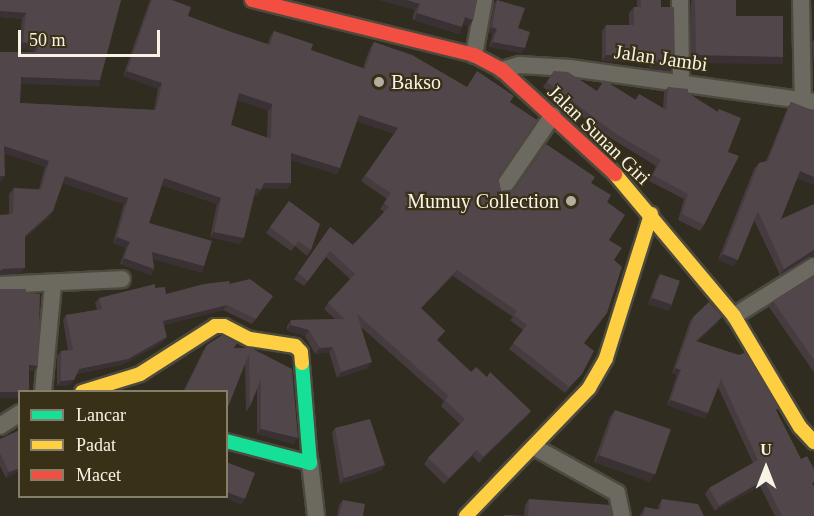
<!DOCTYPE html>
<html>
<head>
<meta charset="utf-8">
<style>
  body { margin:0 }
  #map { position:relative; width:814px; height:516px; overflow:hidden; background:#302c1f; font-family:"Times New Roman",serif }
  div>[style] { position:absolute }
  .roads { filter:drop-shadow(2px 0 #4c493e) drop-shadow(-2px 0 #4c493e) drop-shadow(0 2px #4c493e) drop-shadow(0 -2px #4c493e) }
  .street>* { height:16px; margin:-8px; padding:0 8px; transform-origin:8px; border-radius:8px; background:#6c6960 }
  .fast>* { height:14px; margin:-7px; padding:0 7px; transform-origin:7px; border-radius:7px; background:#16e098 }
  .slow>* { height:14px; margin:-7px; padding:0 7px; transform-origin:7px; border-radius:7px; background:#ffcf43 }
  .jam>* { height:14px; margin:-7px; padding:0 7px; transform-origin:7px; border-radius:7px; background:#f24e42 }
  .wall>* { inset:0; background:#463c3f }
  .shaded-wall>* { inset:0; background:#393133; transform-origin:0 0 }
  .building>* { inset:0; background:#514649; transform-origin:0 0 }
  .dots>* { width:16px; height:16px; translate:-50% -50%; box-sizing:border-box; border:3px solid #383017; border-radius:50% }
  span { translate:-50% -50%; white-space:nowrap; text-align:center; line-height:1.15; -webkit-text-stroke:4.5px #383017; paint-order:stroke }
  .street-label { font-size:20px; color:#f8f4e5 }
  .poi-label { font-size:20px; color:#f8f4e5 }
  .left { translate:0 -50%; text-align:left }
  .right { translate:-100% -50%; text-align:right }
  .legend { position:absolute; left:18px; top:390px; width:210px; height:108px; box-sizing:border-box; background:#383017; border:2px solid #857e69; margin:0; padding:8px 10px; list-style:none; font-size:18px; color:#f8f4e5 }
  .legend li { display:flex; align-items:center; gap:12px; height:30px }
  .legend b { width:30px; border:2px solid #857e69 }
  .north { position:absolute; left:736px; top:438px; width:60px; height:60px; -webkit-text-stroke:4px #383017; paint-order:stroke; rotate:0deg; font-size:16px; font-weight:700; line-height:24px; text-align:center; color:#f8f4e5 }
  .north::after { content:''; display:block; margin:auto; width:21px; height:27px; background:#f8f4e5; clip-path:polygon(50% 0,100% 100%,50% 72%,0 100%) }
  .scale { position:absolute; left:18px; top:30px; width:142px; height:27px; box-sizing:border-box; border:3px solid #f8f4e5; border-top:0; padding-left:8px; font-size:18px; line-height:21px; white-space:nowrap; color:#f8f4e5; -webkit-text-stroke:4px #383017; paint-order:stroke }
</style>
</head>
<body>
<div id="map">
  <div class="roads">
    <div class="street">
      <i style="left:680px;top:0;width:82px;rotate:89.3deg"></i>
      <i style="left:801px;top:0;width:100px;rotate:88.9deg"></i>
      <i style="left:474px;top:55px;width:56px;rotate:-79.7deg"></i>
      <i style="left:502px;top:70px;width:19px;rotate:-16deg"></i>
      <i style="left:520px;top:65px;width:50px;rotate:3.4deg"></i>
      <i style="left:570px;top:68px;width:246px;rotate:7.9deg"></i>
      <i style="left:503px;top:188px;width:88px;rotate:-55.6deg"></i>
      <i style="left:0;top:285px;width:122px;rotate:-2.8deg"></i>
      <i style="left:734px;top:316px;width:94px;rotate:-32deg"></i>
      <i style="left:43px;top:392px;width:108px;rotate:-84.7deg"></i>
      <i style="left:0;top:426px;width:24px;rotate:-33deg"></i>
      <i style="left:534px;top:447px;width:95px;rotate:29deg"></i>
      <i style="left:617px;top:493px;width:24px;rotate:78deg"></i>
      <i style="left:310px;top:463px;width:53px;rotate:83.5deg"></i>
    </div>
    <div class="fast">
      <i style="left:226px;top:441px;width:87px;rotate:14.7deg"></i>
      <i style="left:310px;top:463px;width:100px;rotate:-94.6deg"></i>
    </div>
    <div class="slow">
      <i style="left:615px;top:174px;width:185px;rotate:50deg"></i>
      <i style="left:734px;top:316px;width:129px;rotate:59.3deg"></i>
      <i style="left:800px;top:427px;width:21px;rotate:47deg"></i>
      <i style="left:82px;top:392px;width:61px;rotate:-17.2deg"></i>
      <i style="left:140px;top:374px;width:89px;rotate:-32.6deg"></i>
      <i style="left:215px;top:326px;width:9px"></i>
      <i style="left:224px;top:326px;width:29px;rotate:27deg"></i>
      <i style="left:250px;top:339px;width:46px;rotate:8.8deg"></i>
      <i style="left:295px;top:346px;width:8px;rotate:45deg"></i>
      <i style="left:301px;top:352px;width:11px;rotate:85deg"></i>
      <i style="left:466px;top:516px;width:178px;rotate:-46.1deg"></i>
      <i style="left:589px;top:388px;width:34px;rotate:-60deg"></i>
      <i style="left:606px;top:358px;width:151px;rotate:-72.6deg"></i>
    </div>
    <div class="jam">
      <i style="left:252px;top:0;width:229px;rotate:13.9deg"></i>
      <i style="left:474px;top:55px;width:32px;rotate:28deg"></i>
      <i style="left:502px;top:70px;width:154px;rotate:42.6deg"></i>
    </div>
  </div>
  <div class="wall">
    <i style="clip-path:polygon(evenodd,121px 0,100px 80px,96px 86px,21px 83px,20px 103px,154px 110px,158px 89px,123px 76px,150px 0,172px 0,188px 16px,231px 32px,268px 44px,270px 37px,274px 31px,311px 50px,363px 68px,370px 48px,374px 42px,467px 87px,510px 102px,498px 177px,501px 191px,591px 183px,607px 202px,609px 240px,614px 260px,584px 343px,582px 374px,577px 379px,565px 393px,509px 349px,523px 330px,510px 320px,513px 317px,453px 276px,421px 308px,445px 331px,437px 340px,471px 372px,487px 377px,531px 411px,527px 416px,479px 463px,473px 456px,444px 484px,424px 464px,428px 458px,460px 424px,441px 406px,444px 401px,361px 327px,368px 368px,337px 378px,329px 352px,315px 354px,305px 336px,287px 330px,287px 326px,291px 320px,335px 319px,324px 309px,328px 303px,350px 279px,326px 257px,304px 286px,294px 279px,330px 227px,353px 245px,384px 212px,380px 209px,387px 199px,361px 181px,394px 134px,357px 121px,340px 168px,336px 174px,291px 160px,291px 183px,287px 189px,262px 188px,257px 196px,254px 195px,240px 244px,210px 237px,217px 204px,162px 185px,149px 223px,204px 266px,200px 272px,153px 259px,154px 269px,150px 275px,120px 264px,126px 248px,113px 243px,124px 204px,63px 183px,49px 217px,25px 238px,21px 273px,9px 214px,9px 194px,14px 188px,39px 189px,45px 167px,5px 153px,1px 182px,0 182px,0 52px,34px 52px,34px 51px,19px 48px,22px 19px,0 17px,121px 0,237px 100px,268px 110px,267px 138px,231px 125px,237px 100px)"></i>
    <i style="clip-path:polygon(380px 0,477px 0,473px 20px,469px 26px,462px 24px,457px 33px,412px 19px,415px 10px)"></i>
    <i style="clip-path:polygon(497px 0,518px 28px,522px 53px,489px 47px,493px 34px,489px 32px,494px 4px)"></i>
    <i style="clip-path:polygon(637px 0,661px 0,661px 7px,675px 65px,670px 71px,650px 69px,650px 62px,602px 61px,602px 31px,606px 25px,629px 25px,629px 13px,634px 7px,637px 7px)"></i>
    <i style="clip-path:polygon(692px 0,736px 0,736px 16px,779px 63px,691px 61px,691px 3px)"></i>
    <i style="clip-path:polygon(814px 40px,814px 61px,813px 61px,812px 42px)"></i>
    <i style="clip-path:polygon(554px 71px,597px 91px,635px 100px,639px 94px,663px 108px,664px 93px,668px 87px,688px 93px,717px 112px,719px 109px,728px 152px,704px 225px,700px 231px,678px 220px,684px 199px,649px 181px,656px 166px,612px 139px,543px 87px)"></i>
    <i style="clip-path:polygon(791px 102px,814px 111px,814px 185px,797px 178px,781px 219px,809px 257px,780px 275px,754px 220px,734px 266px,718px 260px,754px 169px,759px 163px,766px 161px,787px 109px)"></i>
    <i style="clip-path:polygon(289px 201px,311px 250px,307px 256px,295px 246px,291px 251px,266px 233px)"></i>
    <i style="clip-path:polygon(660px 274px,672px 305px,668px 311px,648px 304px,657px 279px)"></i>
    <i style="clip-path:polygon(814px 275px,814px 371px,813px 371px,769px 307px,773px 301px)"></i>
    <i style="clip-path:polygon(229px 284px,273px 296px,252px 324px,223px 310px,164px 325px,163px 342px,124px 364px,77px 374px,70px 385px,57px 386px,57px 356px,61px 351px,68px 350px,63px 320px,66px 315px,97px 310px,95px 303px,99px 298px,155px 288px,166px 294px)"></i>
    <i style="clip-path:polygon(694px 316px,718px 322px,698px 341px,777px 412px,814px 516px,775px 516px,760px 486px,715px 511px,705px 494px,709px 488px,753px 463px,718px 387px,705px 419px,667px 405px,677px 375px,672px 373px,690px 321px)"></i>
    <i style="clip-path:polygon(207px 345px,234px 348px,251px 348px,294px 444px,257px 434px,257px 389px,250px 406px,246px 412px,245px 364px,226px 392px,183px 392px,203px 351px)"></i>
    <i style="clip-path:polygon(615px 410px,650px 482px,594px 462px,610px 417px)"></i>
    <i style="clip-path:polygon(335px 428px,382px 470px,340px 484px,332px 433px)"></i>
    <i style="clip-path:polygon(20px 430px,20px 471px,6px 478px,0 466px,0 439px)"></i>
    <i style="clip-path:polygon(529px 499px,611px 516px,504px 516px,505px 515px,524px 516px,525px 505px)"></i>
    <i style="clip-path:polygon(662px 499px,704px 516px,640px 516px,641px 513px,645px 507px,657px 510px,659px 505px)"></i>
    <i style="clip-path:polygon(343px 500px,363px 516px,337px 516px,339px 505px)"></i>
  </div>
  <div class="shaded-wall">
    <i style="clip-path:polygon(380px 0,407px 0,420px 4px,415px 10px)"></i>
    <i style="clip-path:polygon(0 11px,26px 13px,22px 19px,0 17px)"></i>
    <i style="left:417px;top:13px;width:47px;height:8px;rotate:17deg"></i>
    <i style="clip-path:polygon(465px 17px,473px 20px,469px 26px,460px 23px)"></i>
    <i style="clip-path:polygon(492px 27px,497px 29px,493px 34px,489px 32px)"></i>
    <i style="clip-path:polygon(23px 42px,38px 45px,34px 51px,19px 48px)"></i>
    <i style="clip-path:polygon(493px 42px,525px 48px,522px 53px,489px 47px)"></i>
    <i style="clip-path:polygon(606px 55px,654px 56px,650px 62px,602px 61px)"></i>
    <i style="left:696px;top:55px;width:87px;height:8px;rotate:1deg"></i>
    <i style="clip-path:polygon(654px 62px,675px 65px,670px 71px,650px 69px)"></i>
    <i style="clip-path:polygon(127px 71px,162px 83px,158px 89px,123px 76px)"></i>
    <i style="left:21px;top:77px;width:79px;height:7px;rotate:2deg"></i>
    <i style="left:239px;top:93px;width:35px;height:7px;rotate:18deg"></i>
    <i style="clip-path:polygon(359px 115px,398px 128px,394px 134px,355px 120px)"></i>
    <i style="left:4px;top:146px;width:47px;height:7px;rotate:18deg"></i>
    <i style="left:291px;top:153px;width:51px;height:7px;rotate:17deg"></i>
    <i style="clip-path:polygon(800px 171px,814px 177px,814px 185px,795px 178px)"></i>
    <i style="clip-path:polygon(0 176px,5px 176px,1px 182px,0 182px)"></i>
    <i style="left:65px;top:176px;width:67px;height:7px;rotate:19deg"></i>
    <i style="left:164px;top:178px;width:60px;height:7px;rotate:19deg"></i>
    <i style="clip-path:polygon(264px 183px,291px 183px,287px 189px,260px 188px)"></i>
    <i style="clip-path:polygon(256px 188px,261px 190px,257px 196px,251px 194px)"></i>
    <i style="clip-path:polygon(53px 211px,49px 217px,21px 242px,25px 236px)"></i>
    <i style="clip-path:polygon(214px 232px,244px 238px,240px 244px,210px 237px)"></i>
    <i style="clip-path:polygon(117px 237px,130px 242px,126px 248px,113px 243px)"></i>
    <i style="clip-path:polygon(814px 250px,814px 257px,809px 257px,780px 275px,784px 269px)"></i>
    <i style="left:152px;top:252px;width:54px;height:7px;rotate:15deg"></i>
    <i style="clip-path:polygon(723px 254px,738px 260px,734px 266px,718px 260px)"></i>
    <i style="left:124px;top:258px;width:32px;height:7px;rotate:20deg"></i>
    <i style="clip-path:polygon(25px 268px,21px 273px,0 275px,0 271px,3px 269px)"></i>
    <i style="clip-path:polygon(457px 270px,453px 276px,417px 313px,421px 308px)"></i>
    <i style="clip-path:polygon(652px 298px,672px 305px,668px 311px,648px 304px)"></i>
    <i style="clip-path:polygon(227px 305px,223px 310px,159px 326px,163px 321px)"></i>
    <i style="clip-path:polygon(722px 317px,718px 322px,693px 346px,696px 341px)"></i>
    <i style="clip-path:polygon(291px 325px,309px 330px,305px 336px,287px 330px)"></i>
    <i style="clip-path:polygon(167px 337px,163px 342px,124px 364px,75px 374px,79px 369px)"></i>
    <i style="clip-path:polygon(333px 347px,329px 352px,315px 354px,320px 348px)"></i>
    <i style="clip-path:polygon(372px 362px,368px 368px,337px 378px,341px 372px)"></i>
    <i style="clip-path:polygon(29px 365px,38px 366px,34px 371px,25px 371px)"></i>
    <i style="clip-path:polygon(676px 368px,681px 370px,677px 375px,672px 373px)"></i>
    <i style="clip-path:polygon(74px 380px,70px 385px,57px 386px,61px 381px)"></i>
    <i style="left:0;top:392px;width:20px;height:6px"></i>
    <i style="clip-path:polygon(671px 400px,708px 413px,705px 419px,667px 405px)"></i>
    <i style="clip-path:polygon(531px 411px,527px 416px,479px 463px,483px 457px)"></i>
    <i style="clip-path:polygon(261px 429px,298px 438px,294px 444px,257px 434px)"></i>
    <i style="clip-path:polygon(477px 450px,473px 456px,444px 484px,449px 478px)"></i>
    <i style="clip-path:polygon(599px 455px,655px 474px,650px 482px,594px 462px)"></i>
    <i style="clip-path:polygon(385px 465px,382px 470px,340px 484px,344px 478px)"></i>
    <i style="clip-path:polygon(20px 468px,20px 471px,6px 478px,9px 472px)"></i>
    <i style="clip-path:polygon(764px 480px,760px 486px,715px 511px,719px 506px)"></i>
    <i style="clip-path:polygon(226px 492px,245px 499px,241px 505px,221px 496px,226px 496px)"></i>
  </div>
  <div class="building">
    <i style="clip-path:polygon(evenodd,0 0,121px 0,100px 80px,21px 77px,20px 103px,156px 110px,162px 83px,127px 71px,152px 0,172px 0,191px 7px,188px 16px,231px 32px,270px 45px,274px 31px,313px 44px,311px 50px,365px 69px,374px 42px,412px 55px,467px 87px,477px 71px,514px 96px,510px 102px,537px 120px,498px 177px,501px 191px,515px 189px,546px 144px,595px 177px,591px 183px,611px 195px,607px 202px,625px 215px,609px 240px,622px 248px,614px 260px,622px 267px,607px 313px,584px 343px,594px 351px,582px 374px,569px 387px,513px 343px,527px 325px,514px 315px,517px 311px,457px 270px,421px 308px,445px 331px,437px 340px,471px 372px,476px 367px,487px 377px,490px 372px,531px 411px,483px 457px,477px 450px,449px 478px,428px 458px,465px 419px,445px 400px,449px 396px,357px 314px,372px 362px,341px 372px,333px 347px,320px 348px,309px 330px,291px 325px,291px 320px,345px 319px,328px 303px,355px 274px,330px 251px,308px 281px,298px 273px,330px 227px,353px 245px,389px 207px,384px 203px,391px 193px,365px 176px,398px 128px,359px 115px,340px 168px,291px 153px,291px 183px,264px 183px,261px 190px,256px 188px,244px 238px,214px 232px,221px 198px,164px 178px,149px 223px,212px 241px,204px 266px,152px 252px,154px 269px,124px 258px,130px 242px,117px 237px,128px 198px,65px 176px,53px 211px,25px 236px,25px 268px,3px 269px,0 271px,0 215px,13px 214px,14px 188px,41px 190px,49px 161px,4px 146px,5px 176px,0 176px,0 52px,37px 52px,38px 45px,23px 42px,26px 13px,0 11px,0 0,239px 93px,272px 104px,271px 139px,231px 125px,239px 93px)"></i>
    <i style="clip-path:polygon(407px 0,477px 0,473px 20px,465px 17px,462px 27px,417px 13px,420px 4px)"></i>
    <i style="clip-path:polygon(497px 0,525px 8px,518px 28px,530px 32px,525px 48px,493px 42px,497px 29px,492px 27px)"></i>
    <i style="clip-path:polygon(641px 0,661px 0,661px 7px,674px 7px,675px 65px,654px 62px,654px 56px,606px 55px,606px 25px,634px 25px,634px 7px,641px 7px)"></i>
    <i style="clip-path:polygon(695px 0,736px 0,736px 16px,783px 16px,783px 57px,696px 55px)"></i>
    <i style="clip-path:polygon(554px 71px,568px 72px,597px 91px,604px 80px,636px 100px,639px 94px,666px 110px,668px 87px,688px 89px,688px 93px,718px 112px,719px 109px,741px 118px,728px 152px,739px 156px,704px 225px,682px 214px,688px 194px,653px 175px,661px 160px,616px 134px,547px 82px)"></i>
    <i style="clip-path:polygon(791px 102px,814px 111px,814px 177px,800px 171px,781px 219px,814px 204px,814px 250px,784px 269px,758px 211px,738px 260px,723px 254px,759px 163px,768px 161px)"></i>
    <i style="clip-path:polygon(289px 201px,320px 224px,311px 250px,298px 241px,295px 246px,270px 227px)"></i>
    <i style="left:660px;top:274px;width:21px;height:25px;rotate:19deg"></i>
    <i style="clip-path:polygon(814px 275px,814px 360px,773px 301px)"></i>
    <i style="clip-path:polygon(250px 279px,273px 296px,256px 319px,227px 305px,163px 321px,167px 337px,128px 359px,79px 369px,74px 380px,61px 381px,61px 351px,73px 350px,66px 315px,102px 309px,99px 298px,155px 284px,155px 288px,165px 287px,166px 294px,204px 284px,230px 281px,229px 284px)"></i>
    <i style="clip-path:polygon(0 289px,26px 289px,26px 294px,40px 294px,38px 366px,29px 365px,29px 392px,0 392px)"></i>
    <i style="clip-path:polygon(709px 302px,722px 317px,696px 341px,739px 355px,746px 352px,779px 408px,776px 410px,801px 459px,807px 456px,814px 469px,814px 482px,812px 483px,814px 486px,814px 516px,782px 516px,764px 480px,719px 506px,709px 488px,758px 460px,721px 379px,708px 413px,671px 400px,681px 370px,676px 368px,694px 316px)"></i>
    <i style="clip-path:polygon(222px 335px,237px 343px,234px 348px,251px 348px,292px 369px,298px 438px,261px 429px,261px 379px,250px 406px,249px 354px,226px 412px,226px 392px,184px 392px,207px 345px)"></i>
    <i style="left:615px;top:410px;width:59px;height:48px;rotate:19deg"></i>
    <i style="clip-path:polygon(370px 419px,385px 465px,344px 478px,335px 428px)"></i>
    <i style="clip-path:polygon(20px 430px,20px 468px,9px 472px,0 453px,0 439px)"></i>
    <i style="clip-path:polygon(226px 462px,255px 473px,245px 499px,226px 492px)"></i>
    <i style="clip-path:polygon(529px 499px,611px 505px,611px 516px,528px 516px)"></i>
    <i style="clip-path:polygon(662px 499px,698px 504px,704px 516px,643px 516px,645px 507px,660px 510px)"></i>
    <i style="clip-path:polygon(343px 500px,365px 504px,363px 516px,339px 516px)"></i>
    <i style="clip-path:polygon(505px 515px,528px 516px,504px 516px)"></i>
  </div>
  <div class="dots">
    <i style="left:379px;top:82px;background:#b2aea0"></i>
    <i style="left:571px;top:201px;background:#b2aea0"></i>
  </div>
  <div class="street-label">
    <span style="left:661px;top:58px;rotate:8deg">Jalan Jambi</span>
    <span style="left:599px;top:135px;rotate:44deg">Jalan Sunan Giri</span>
  </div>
  <div class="poi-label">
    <span class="left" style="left:391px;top:82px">Bakso</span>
    <span class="right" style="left:559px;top:201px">Mumuy Collection</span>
  </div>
  <ul class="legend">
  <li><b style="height:8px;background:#16e098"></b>Lancar</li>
  <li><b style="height:8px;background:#ffcf43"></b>Padat</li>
  <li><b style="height:8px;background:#f24e42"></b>Macet</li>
  </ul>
  <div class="north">U</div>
  <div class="scale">50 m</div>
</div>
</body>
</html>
